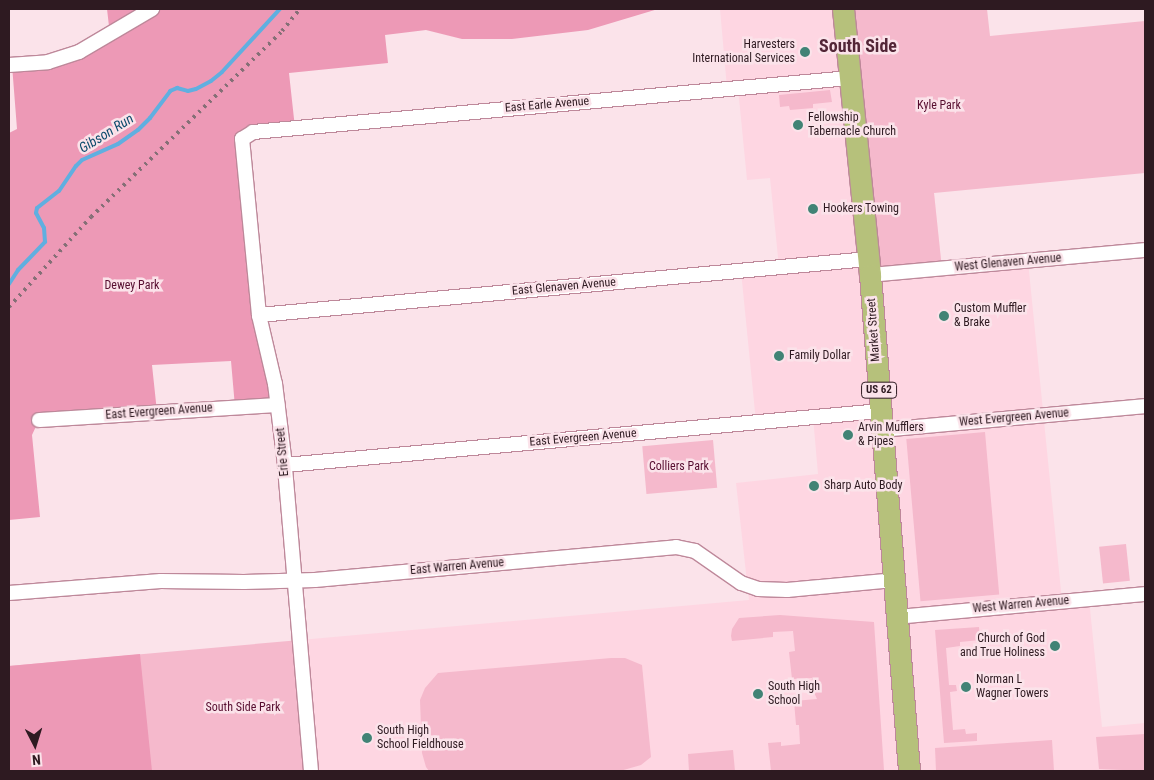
<!DOCTYPE html>
<html>
<head>
<meta charset="utf-8">
<style>
  body { margin:0 }
  #map { position:relative; width:1154px; height:780px; overflow:hidden; background:#fbe3ea; font-family:"Roboto Condensed",sans-serif }
  div>[style] { position:absolute }
  .built>* { inset:0; background:#fed6e2 }
  .green>* { inset:0; background:#f5b9cc; transform-origin:0 0 }
  .forest>* { inset:0; background:#ed99b6 }
  .stream>* { height:4px; margin:-2px; padding:0 2px; transform-origin:2px; border-radius:2px; background:#60afe0 }
  .roads { filter:drop-shadow(1px 0 #be889a) drop-shadow(-1px 0 #be889a) drop-shadow(0 1px #be889a) drop-shadow(0 -1px #be889a) }
  .street>* { height:14px; margin:-7px; padding:0 7px; transform-origin:7px; border-radius:7px; background:#fff }
  .primary>* { height:21px; margin:-10.5px; padding:0 10.5px; transform-origin:10.5px; border-radius:10.5px; background:#b6c17b }
  .rail>* { height:4px; margin-top:-2px; transform-origin:0; background:repeating-linear-gradient(90deg,#856f76 0 2.5px,transparent 0 7.5px) }
  .dots>* { width:14px; height:14px; translate:-50% -50%; box-sizing:border-box; border:2px solid #fbe3ea; border-radius:50% }
  span { translate:-50% -50%; white-space:nowrap; text-align:center; line-height:1.15; -webkit-text-stroke:5px #fbe3ea; paint-order:stroke }
  .shield-label span { padding:1px 4px; background:#fbe3ea; border:1px solid; border-radius:4px; -webkit-text-stroke-width:0 }
  .shield-label { font-size:11px; color:#2e1a21; font-weight:700 }
  .poi-label { font-size:12px; color:#2e1a21 }
  .right { translate:-100% -50%; text-align:right }
  .left { translate:0 -50%; text-align:left }
  .street-label { font-size:12px; color:#2e1a21 }
  .park-label { font-size:12px; color:#570e30 }
  .water-label { font-size:14px; color:#0d4c6d; font-style:italic }
  .district-label { font-size:18px; color:#532637; font-weight:700 }
  .frame { position:absolute; inset:0; border:10px solid #2e1a21; pointer-events:none }
  .north { position:absolute; left:10px; top:720px; width:50px; height:50px; -webkit-text-stroke:4px #fbe3ea; paint-order:stroke; rotate:175deg; font-size:14px; font-weight:700; line-height:20px; text-align:center; color:#2e1a21 }
  .north::after { content:''; display:block; margin:auto; width:18px; height:22px; background:#2e1a21; clip-path:polygon(50% 0,100% 100%,50% 72%,0 100%) }
</style>
</head>
<body>
<div id="map">
  <div class="built">
    <i style="clip-path:polygon(720px 9px,937px 9px,934px 193px,942px 269px,1028px 261px,1062px 601px,1089px 599px,1102px 727px,1145px 723px,1145px 771px,312px 771px,300px 640px,749px 600px,736px 483px,818px 474px,813px 417px,756px 422px,741px 271px,779px 267px,770px 178px,747px 180px,738px 88px,727px 88px)"></i>
  </div>
  <div class="green">
    <i style="clip-path:polygon(843px 9px,987px 9px,990px 36px,1145px 21px,1145px 173px,934px 193px,942px 269px,870px 275px)"></i>
    <i style="clip-path:polygon(830px 90px,832px 102px,813px 104px,813px 108px,790px 110px,789px 106px,780px 107px,779px 95px)"></i>
    <i style="left:985px;top:432px;width:163px;height:79px;rotate:85deg"></i>
    <i style="left:713px;top:440px;width:48px;height:71px;rotate:85deg"></i>
    <i style="left:1126px;top:544px;width:37px;height:27px;rotate:84deg"></i>
    <i style="clip-path:polygon(780px 615px,874px 622px,884px 770px,771px 771px,768px 743px,781px 742px,781px 746px,800px 744px,799px 725px,796px 725px,794px 701px,817px 699px,811px 686px,812px 678px,792px 679px,789px 652px,795px 651px,793px 631px,773px 632px,773px 637px,732px 641px,731px 636px,732px 629px,739px 618px)"></i>
    <i style="clip-path:polygon(979px 627px,980px 640px,960px 642px,960px 646px,946px 648px,949px 685px,956px 685px,957px 691px,950px 692px,953px 730px,965px 729px,966px 734px,977px 733px,977px 741px,944px 743px,935px 630px)"></i>
    <i style="clip-path:polygon(300px 640px,311px 771px,9px 771px,9px 666px)"></i>
    <i style="clip-path:polygon(611px 658px,625px 658px,642px 665px,651px 757px,641px 765px,620px 771px,429px 771px,426px 767px,422px 753px,420px 700px,425px 688px,438px 673px)"></i>
    <i style="clip-path:polygon(1145px 734px,1145px 771px,1099px 769px,1096px 737px)"></i>
    <i style="clip-path:polygon(1052px 740px,1054px 771px,936px 771px,935px 748px)"></i>
    <i style="clip-path:polygon(733px 750px,735px 771px,689px 771px,688px 754px)"></i>
  </div>
  <div class="forest">
    <i style="clip-path:polygon(107px 9px,658px 9px,588px 30px,512px 39px,462px 39px,426px 30px,385px 35px,388px 63px,289px 73px,295px 128px,242px 139px,278px 405px,235px 407px,231px 361px,152px 365px,157px 412px,39px 420px,32px 435px,40px 517px,9px 520px,9px 133px,17px 129px,12px 65px,37px 63px,110px 35px)"></i>
    <i style="clip-path:polygon(140px 654px,152px 771px,9px 771px,9px 666px)"></i>
  </div>
  <div class="stream">
    <i style="left:9px;top:284px;width:17px;rotate:-57deg"></i>
    <i style="left:18px;top:270px;width:39px;rotate:-46deg"></i>
    <i style="left:45px;top:242px;width:14px;rotate:-94deg"></i>
    <i style="left:44px;top:228px;width:17px;rotate:-118deg"></i>
    <i style="left:36px;top:213px;width:5px;rotate:-79deg"></i>
    <i style="left:37px;top:208px;width:28px;rotate:-38deg"></i>
    <i style="left:59px;top:191px;width:30px;rotate:-56deg"></i>
    <i style="left:76px;top:166px;width:8px;rotate:-45deg"></i>
    <i style="left:82px;top:160px;width:39px;rotate:-24deg"></i>
    <i style="left:118px;top:144px;width:24px;rotate:-35deg"></i>
    <i style="left:138px;top:130px;width:17px;rotate:-45deg"></i>
    <i style="left:150px;top:118px;width:34px;rotate:-53deg"></i>
    <i style="left:170px;top:91px;width:8px;rotate:-23deg"></i>
    <i style="left:177px;top:88px;width:11px;rotate:15deg"></i>
    <i style="left:188px;top:91px;width:8px;rotate:-14deg"></i>
    <i style="left:196px;top:89px;width:17px;rotate:-28deg"></i>
    <i style="left:211px;top:81px;width:14px;rotate:-39deg"></i>
    <i style="left:222px;top:72px;width:86px;rotate:-47.4deg"></i>
  </div>
  <div class="roads">
    <div class="street">
      <i style="left:9px;top:65px;width:39px;rotate:-4deg"></i>
      <i style="left:48px;top:62px;width:33px;rotate:-18deg"></i>
      <i style="left:79px;top:52px;width:85px;rotate:-30.5deg"></i>
      <i style="left:870px;top:275px;width:276px;rotate:-5.2deg"></i>
      <i style="left:259px;top:315px;width:612px;rotate:-5.25deg"></i>
      <i style="left:39px;top:420px;width:239px;rotate:-3.6deg"></i>
      <i style="left:882px;top:430px;width:264px;rotate:-5.2deg"></i>
      <i style="left:285px;top:465px;width:598px;rotate:-5.18deg"></i>
      <i style="left:9px;top:593px;width:152px;rotate:-4.5deg"></i>
      <i style="left:161px;top:581px;width:83px;rotate:0.7deg"></i>
      <i style="left:244px;top:582px;width:71px;rotate:-1.6deg"></i>
      <i style="left:315px;top:580px;width:363px;rotate:-5.2deg"></i>
      <i style="left:676px;top:547px;width:19px;rotate:12deg"></i>
      <i style="left:695px;top:551px;width:56px;rotate:34.8deg"></i>
      <i style="left:741px;top:583px;width:18px;rotate:19deg"></i>
      <i style="left:758px;top:589px;width:29px;rotate:2deg"></i>
      <i style="left:787px;top:590px;width:107px;rotate:-5.3deg"></i>
      <i style="left:897px;top:617px;width:249px;rotate:-5.3deg"></i>
      <i style="left:311px;top:771px;width:307px;rotate:-94.9deg"></i>
      <i style="left:285px;top:465px;width:82px;rotate:-97deg"></i>
      <i style="left:275px;top:384px;width:71px;rotate:-103.1deg"></i>
      <i style="left:259px;top:315px;width:177px;rotate:-95.5deg"></i>
      <i style="left:242px;top:139px;width:13px;rotate:-32deg"></i>
      <i style="left:253px;top:132px;width:599px;rotate:-5.17deg"></i>
    </div>
    <div class="primary">
      <i style="left:843px;top:9px;width:267px;rotate:84.2deg"></i>
      <i style="left:870px;top:275px;width:498px;rotate:85.5deg"></i>
    </div>
  </div>
  <div class="rail">
    <i style="left:9px;top:307px;width:122px;rotate:-47.7deg"></i>
    <i style="left:91px;top:217px;width:267px;rotate:-44.2deg"></i>
    <i style="left:282px;top:31px;width:28px;rotate:-51deg"></i>
  </div>
  <div class="dots">
    <i style="left:805px;top:52px;background:#418375"></i>
    <i style="left:798px;top:125px;background:#418375"></i>
    <i style="left:813px;top:209px;background:#418375"></i>
    <i style="left:944px;top:316px;background:#418375"></i>
    <i style="left:779px;top:356px;background:#418375"></i>
    <i style="left:848px;top:435px;background:#418375"></i>
    <i style="left:814px;top:486px;background:#418375"></i>
    <i style="left:1055px;top:646px;background:#418375"></i>
    <i style="left:966px;top:687px;background:#418375"></i>
    <i style="left:758px;top:694px;background:#418375"></i>
    <i style="left:367px;top:738px;background:#418375"></i>
  </div>
  <div class="shield-label">
    <span style="left:879px;top:390px">US 62</span>
  </div>
  <div class="poi-label">
    <span class="right" style="left:795px;top:52px">Harvesters<br>International Services</span>
    <span class="left" style="left:808px;top:125px">Fellowship<br>Tabernacle Church</span>
    <span class="left" style="left:823px;top:209px">Hookers Towing</span>
    <span class="left" style="left:954px;top:316px">Custom Muffler<br>&amp; Brake</span>
    <span class="left" style="left:789px;top:356px">Family Dollar</span>
    <span class="left" style="left:858px;top:435px">Arvin Mufflers<br>&amp; Pipes</span>
    <span class="left" style="left:824px;top:486px">Sharp Auto Body</span>
    <span class="right" style="left:1045px;top:646px">Church of God<br>and True Holiness</span>
    <span class="left" style="left:976px;top:687px">Norman L<br>Wagner Towers</span>
    <span class="left" style="left:768px;top:694px">South High<br>School</span>
    <span class="left" style="left:377px;top:738px">South High<br>School Fieldhouse</span>
  </div>
  <div class="street-label">
    <span style="left:547px;top:105px;rotate:-5deg">East Earle Avenue</span>
    <span style="left:1008px;top:263px;rotate:-5deg">West Glenaven Avenue</span>
    <span style="left:564px;top:287px;rotate:-5deg">East Glenaven Avenue</span>
    <span style="left:874px;top:330px;rotate:-94deg">Market Street</span>
    <span style="left:159px;top:412px;rotate:-4deg">East Evergreen Avenue</span>
    <span style="left:1014px;top:418px;rotate:-5deg">West Evergreen Avenue</span>
    <span style="left:583px;top:438px;rotate:-5deg">East Evergreen Avenue</span>
    <span style="left:283px;top:452px;rotate:-95deg">Erie Street</span>
    <span style="left:457px;top:567px;rotate:-5deg">East Warren Avenue</span>
    <span style="left:1021px;top:605px;rotate:-5deg">West Warren Avenue</span>
  </div>
  <div class="park-label">
    <span style="left:939px;top:106px">Kyle Park</span>
    <span style="left:132px;top:286px">Dewey Park</span>
    <span style="left:679px;top:467px">Colliers Park</span>
    <span style="left:243px;top:708px">South Side Park</span>
  </div>
  <div class="water-label">
    <span style="left:106px;top:133px;rotate:-32deg">Gibson Run</span>
  </div>
  <div class="district-label">
    <span style="left:858px;top:46px">South Side</span>
  </div>
  <div class="frame"></div>
  <div class="north">N</div>
</div>
</body>
</html>
